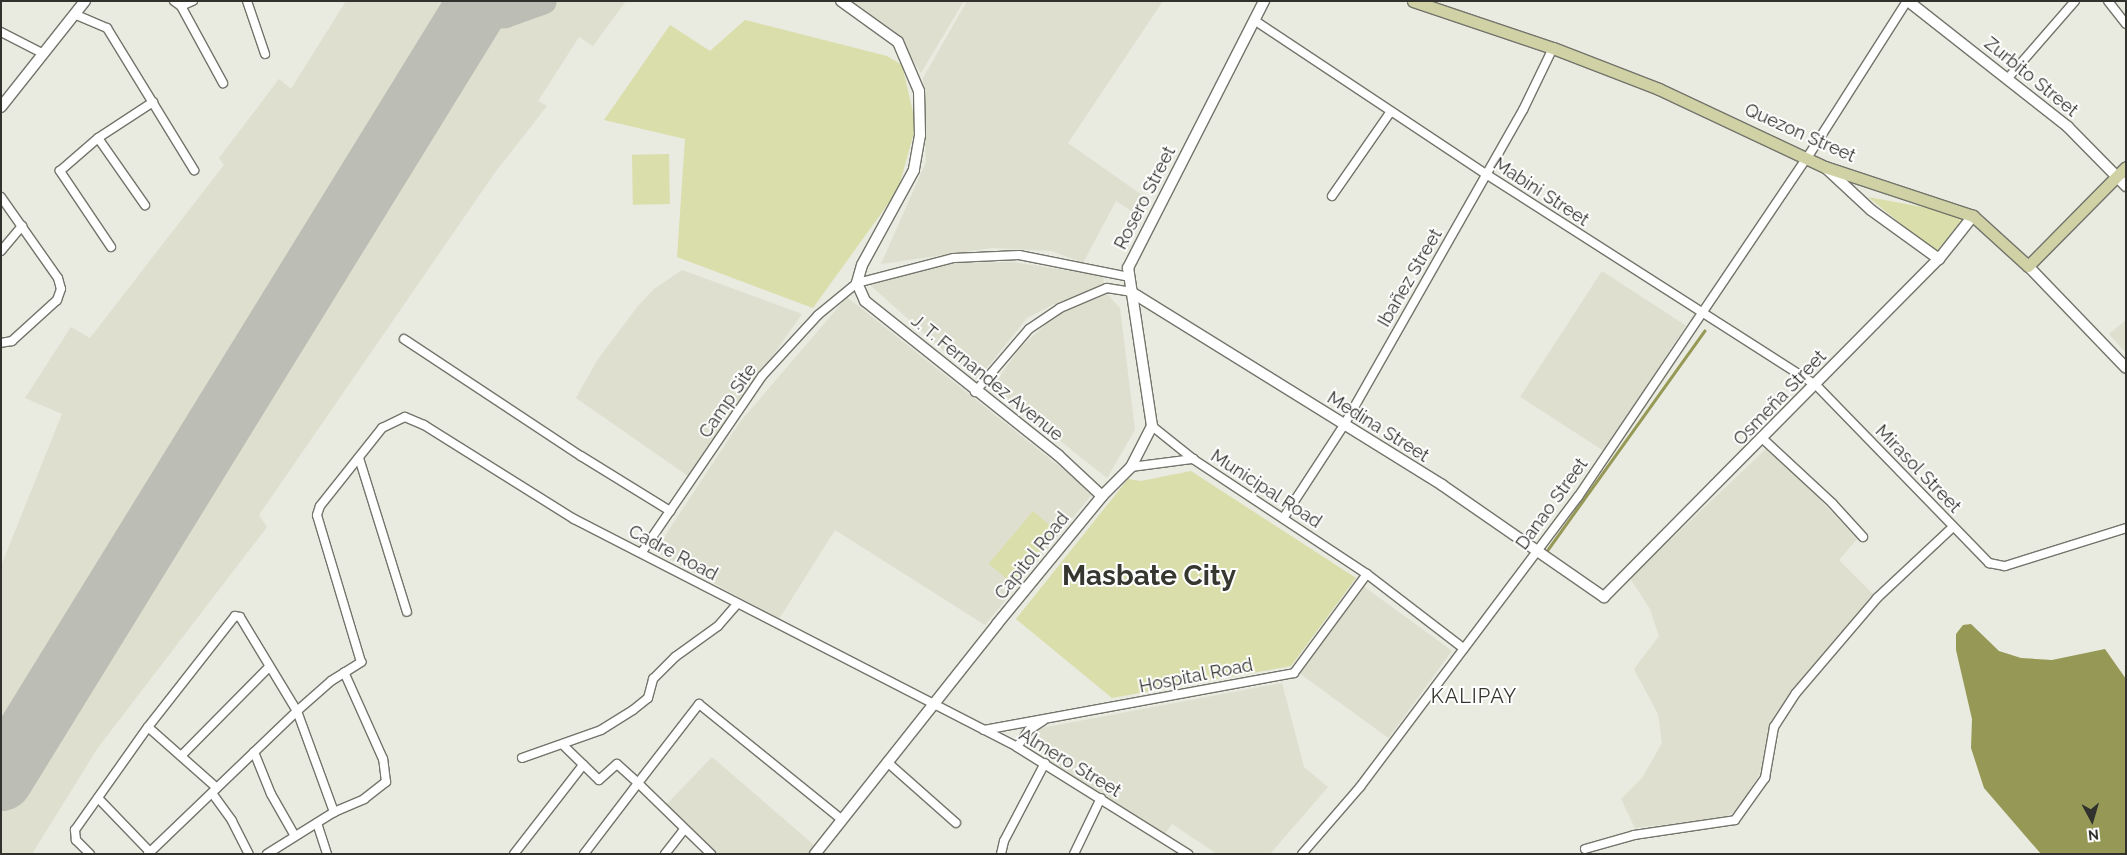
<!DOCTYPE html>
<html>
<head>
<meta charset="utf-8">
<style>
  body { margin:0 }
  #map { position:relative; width:2127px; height:855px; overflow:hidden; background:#e9eae0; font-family:Raleway,sans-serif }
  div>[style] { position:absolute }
  .built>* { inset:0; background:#dedfcf; transform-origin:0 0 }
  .green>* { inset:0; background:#dadeaa; transform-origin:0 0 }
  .water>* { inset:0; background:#969955 }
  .stream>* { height:2.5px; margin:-1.25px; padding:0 1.25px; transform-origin:1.25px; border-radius:1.25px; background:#969955 }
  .taxiway>* { height:25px; margin:-12.5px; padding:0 12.5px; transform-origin:12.5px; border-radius:12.5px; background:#bcbdb4 }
  .runway>* { height:64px; margin:-32px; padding:0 32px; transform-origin:32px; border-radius:32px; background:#bcbdb4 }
  .roads { filter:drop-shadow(1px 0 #73746b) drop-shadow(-1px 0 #73746b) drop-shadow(0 1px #73746b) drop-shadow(0 -1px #73746b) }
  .street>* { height:8px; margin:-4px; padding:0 4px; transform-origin:4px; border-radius:4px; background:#fff }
  .secondary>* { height:10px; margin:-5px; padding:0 5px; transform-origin:5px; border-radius:5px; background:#fff }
  .primary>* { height:11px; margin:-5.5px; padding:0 5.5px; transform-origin:5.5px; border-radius:5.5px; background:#d0d2a5 }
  span { translate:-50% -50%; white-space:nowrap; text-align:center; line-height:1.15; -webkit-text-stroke:4px #fff; paint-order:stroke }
  .street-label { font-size:18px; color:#31322e }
  .quarter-label { font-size:20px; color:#36372f; letter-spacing:1px }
  .town-label { font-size:28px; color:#36372f; font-weight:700 }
  .frame { position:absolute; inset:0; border:2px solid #31322e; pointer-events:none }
  .north { position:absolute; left:2067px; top:795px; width:50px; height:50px; -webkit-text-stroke:4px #fff; paint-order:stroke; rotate:174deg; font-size:14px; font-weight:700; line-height:20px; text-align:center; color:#31322e }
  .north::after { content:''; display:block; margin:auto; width:18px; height:22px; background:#31322e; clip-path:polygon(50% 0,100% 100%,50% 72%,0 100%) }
</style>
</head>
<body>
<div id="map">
  <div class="built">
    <i style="clip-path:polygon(346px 1px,626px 1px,593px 46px,579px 37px,538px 101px,547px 106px,496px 171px,259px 515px,267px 527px,97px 749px,32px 854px,1px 854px,1px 566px,62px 414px,25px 398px,71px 327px,90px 338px,224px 165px,219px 158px,279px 79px,291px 89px)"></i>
    <i style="clip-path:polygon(848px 1px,964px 1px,921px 73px,890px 28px)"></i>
    <i style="clip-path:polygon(967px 1px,1163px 1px,1068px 143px,1149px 200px,1139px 216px,1116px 201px,1083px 263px,1052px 251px,992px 248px,881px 264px,926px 162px,923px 78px)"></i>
    <i style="clip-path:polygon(1013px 262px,1104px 276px,1103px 286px,1056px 303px,1027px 318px,977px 380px,870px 285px,950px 263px)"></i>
    <i style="clip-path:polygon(682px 270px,802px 314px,688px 476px,576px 398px,598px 359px,638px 306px,654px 289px)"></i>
    <i style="left:1602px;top:271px;width:100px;height:150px;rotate:33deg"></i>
    <i style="clip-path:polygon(1107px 294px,1120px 308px,1135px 430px,1107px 478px,992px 387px,1020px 348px,1056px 315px)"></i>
    <i style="clip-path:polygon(847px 297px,1093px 493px,985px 625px,835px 530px,779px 619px,655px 551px,740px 422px)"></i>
    <i style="clip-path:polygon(2126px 320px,2126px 353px,2109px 334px)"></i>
    <i style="clip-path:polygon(1769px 446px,1857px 539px,1839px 560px,1874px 595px,1777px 714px,1768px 738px,1764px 767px,1737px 811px,1723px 818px,1635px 828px,1621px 799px,1642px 778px,1662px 743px,1658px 714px,1634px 669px,1659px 636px,1650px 609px,1630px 578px)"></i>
    <i style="left:1363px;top:586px;width:110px;height:108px;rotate:36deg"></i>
    <i style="clip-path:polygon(1282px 683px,1304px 767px,1328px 787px,1270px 854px,1217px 854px,1172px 824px,1165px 834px,1022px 745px,1036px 729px)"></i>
    <i style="clip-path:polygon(712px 757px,814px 845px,807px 854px,715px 854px,664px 807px)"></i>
  </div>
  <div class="green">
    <i style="clip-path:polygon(745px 20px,887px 56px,902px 65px,916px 125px,898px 190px,813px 308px,677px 257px,685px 139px,604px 120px,670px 25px,710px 51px)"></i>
    <i style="left:669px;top:154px;width:50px;height:37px;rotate:89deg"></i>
    <i style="clip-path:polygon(1868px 197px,1966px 215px,1936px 252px)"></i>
    <i style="clip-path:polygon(1191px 471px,1356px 578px,1291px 666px,1112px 698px,1016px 619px,1128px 479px,1141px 481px)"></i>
    <i style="left:1033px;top:511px;width:31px;height:69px;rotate:40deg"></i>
  </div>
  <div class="water">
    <i style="clip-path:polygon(1971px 624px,1999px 651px,2021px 658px,2052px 660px,2105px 649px,2126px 679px,2126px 854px,2041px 854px,1984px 788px,1971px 748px,1972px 719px,1956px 650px,1956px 634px,1963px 625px)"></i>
  </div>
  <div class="stream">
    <i style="left:1546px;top:552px;width:272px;rotate:-54.4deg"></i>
  </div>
  <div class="taxiway">
    <i style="left:471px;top:17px;width:34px;rotate:-3deg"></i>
    <i style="left:505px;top:15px;width:41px;rotate:-19.7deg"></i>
  </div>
  <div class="runway">
    <i style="left:1px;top:779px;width:914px;rotate:-58.38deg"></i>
  </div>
  <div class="roads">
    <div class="street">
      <i style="left:174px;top:1px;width:9px;rotate:36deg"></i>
      <i style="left:181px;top:6px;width:88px;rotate:61.4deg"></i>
      <i style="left:247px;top:1px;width:56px;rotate:71.2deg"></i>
      <i style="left:2108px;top:1px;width:29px;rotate:52deg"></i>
      <i style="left:181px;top:6px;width:13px;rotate:-23deg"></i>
      <i style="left:74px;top:14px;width:36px;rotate:23deg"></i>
      <i style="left:107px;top:28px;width:167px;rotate:58.5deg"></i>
      <i style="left:1254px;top:20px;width:278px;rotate:33.6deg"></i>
      <i style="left:1486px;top:174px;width:390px;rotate:32.6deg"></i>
      <i style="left:1815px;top:384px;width:250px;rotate:45.8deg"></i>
      <i style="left:1989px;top:563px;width:16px;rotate:11deg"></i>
      <i style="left:2005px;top:566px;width:127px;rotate:-17.4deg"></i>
      <i style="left:1px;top:32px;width:46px;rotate:27.1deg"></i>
      <i style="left:2008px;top:78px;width:102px;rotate:-49deg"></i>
      <i style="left:98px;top:138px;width:82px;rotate:55deg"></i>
      <i style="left:1332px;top:196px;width:103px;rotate:-55.2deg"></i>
      <i style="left:1px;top:197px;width:99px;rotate:54.9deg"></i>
      <i style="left:58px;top:278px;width:11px;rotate:75deg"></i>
      <i style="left:61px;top:289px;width:12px;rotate:110deg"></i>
      <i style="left:57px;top:300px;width:61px;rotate:137.7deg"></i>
      <i style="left:12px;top:341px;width:11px;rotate:170deg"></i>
      <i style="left:111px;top:247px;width:92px;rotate:-123.9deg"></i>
      <i style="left:60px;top:171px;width:50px;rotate:-41deg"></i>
      <i style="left:98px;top:138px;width:66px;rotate:-33.2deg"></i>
      <i style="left:1px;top:251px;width:33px;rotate:-50deg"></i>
      <i style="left:404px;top:339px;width:212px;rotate:33.5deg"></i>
      <i style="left:581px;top:456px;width:105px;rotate:31.7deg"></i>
      <i style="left:975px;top:392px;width:83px;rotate:-49.4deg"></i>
      <i style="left:1029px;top:329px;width:37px;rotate:-34deg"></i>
      <i style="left:1060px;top:308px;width:51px;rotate:-23.1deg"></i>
      <i style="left:1107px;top:288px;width:24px;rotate:9deg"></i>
      <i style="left:1152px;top:426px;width:53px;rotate:38.8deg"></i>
      <i style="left:1193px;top:459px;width:209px;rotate:33.5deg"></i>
      <i style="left:1367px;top:574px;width:121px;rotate:37.6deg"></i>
      <i style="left:1763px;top:439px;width:94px;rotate:42.8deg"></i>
      <i style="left:1832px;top:503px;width:46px;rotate:47.6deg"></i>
      <i style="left:359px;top:458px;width:161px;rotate:72.7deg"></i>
      <i style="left:1131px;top:467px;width:63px;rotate:-7.4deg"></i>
      <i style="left:1284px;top:517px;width:110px;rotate:-56.9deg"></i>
      <i style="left:1344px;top:425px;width:362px;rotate:-60.4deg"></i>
      <i style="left:1523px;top:110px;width:69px;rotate:-64.2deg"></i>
      <i style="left:642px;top:552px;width:213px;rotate:-55.7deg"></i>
      <i style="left:762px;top:376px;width:83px;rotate:-47.4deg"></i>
      <i style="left:818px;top:315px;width:50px;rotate:-39.4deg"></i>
      <i style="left:857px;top:283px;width:100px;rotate:-14.5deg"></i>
      <i style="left:954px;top:258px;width:65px;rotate:-2.6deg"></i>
      <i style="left:1019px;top:255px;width:112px;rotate:11.3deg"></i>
      <i style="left:148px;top:727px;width:92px;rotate:41.5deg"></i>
      <i style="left:984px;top:730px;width:315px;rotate:-10.4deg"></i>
      <i style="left:1294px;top:673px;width:123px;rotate:-53.6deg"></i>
      <i style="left:563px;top:745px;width:50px;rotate:44.2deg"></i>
      <i style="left:599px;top:780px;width:24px;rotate:-42deg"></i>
      <i style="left:617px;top:764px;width:28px;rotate:42deg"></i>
      <i style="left:638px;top:783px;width:100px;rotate:-52.3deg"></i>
      <i style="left:699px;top:704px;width:183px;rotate:39deg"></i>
      <i style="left:1017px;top:747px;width:21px;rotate:-55deg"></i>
      <i style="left:1029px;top:730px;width:17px;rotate:-33deg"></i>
      <i style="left:254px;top:752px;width:45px;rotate:68deg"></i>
      <i style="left:271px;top:794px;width:48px;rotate:60.3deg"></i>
      <i style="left:181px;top:756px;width:125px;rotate:-45.3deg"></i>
      <i style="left:522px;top:758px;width:84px;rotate:-19.5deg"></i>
      <i style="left:601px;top:730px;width:38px;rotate:-32deg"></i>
      <i style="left:633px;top:710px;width:19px;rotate:-39deg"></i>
      <i style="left:648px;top:698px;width:20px;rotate:-75deg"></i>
      <i style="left:653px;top:679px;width:31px;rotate:-45deg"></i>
      <i style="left:675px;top:657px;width:53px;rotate:-35.8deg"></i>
      <i style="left:718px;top:626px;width:29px;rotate:-49deg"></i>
      <i style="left:887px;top:762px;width:92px;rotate:41.5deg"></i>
      <i style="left:212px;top:793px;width:34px;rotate:54deg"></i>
      <i style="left:232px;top:821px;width:37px;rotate:63deg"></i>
      <i style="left:98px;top:798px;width:75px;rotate:46.1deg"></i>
      <i style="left:317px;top:823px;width:33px;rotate:72deg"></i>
      <i style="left:1585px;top:849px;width:51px;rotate:-15.9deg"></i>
      <i style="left:1634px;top:835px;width:102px;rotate:-8.4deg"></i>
      <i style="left:1735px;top:820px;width:52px;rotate:-54.5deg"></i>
      <i style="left:1765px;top:778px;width:52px;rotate:-80deg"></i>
      <i style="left:1774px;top:727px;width:40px;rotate:-57.1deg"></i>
      <i style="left:1796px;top:693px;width:125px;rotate:-49.5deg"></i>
      <i style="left:1877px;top:598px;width:104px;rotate:-43.1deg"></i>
      <i style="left:90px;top:854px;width:20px;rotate:-135deg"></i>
      <i style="left:76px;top:840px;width:10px;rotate:-96deg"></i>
      <i style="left:75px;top:830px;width:126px;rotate:-54.7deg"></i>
      <i style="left:148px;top:727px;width:141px;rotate:-51.9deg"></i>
      <i style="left:235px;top:616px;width:5px;rotate:11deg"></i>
      <i style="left:240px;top:617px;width:110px;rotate:58.8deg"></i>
      <i style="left:297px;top:711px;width:108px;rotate:69.9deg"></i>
      <i style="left:334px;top:812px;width:33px;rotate:-23deg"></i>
      <i style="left:364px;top:799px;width:28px;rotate:-38deg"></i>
      <i style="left:386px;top:782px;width:23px;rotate:-97deg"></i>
      <i style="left:383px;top:759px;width:95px;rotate:-114.1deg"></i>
      <i style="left:148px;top:854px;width:207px;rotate:-43.8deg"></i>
      <i style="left:297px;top:711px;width:45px;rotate:-41.4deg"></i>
      <i style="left:331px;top:681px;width:36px;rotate:-32deg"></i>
      <i style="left:361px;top:662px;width:153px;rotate:-106.7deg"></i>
      <i style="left:317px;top:515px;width:9px;rotate:-72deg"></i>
      <i style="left:320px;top:506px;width:100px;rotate:-51.5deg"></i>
      <i style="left:382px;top:428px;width:25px;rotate:-26deg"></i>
      <i style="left:405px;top:417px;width:21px;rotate:23deg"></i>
      <i style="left:424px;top:425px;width:177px;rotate:32.1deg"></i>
      <i style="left:574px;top:519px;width:498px;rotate:27.2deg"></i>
      <i style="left:1017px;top:747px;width:202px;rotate:32deg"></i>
      <i style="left:267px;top:854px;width:79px;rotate:-32.1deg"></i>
      <i style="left:514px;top:854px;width:113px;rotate:-52.2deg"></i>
      <i style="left:584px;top:854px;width:89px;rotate:-52.7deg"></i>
      <i style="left:638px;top:783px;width:102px;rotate:44.2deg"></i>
      <i style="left:665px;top:854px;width:31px;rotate:-52deg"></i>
      <i style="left:1001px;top:854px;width:13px;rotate:-77deg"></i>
      <i style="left:1004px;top:841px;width:88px;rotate:-62.3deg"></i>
      <i style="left:1074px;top:854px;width:62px;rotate:-64.3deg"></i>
      <i style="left:1302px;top:854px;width:89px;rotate:-49.1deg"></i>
      <i style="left:1360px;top:787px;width:363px;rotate:-53.1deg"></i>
      <i style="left:1578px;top:497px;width:409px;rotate:-56deg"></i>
      <i style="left:1807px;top:158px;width:186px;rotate:-57.5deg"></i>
    </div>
    <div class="secondary">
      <i style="left:841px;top:1px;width:70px;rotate:35.7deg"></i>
      <i style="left:898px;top:42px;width:53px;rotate:66.8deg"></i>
      <i style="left:919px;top:91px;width:44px;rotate:88.7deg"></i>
      <i style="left:920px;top:135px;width:36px;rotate:100deg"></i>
      <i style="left:914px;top:170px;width:108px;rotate:118.7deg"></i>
      <i style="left:862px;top:265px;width:19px;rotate:106deg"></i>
      <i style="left:857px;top:283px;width:20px;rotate:66deg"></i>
      <i style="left:865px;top:301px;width:247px;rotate:38.6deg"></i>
      <i style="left:1058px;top:455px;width:60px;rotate:43deg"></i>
      <i style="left:1908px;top:1px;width:204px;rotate:38.2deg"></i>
      <i style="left:2068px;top:127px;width:83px;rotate:45.5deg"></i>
      <i style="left:1px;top:107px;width:135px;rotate:-51.6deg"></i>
      <i style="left:1827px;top:169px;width:60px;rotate:43deg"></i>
      <i style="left:1871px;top:210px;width:84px;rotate:35.8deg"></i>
      <i style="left:2028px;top:266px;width:141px;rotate:46.1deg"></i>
      <i style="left:1131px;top:292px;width:366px;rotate:31.8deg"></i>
      <i style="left:1442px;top:485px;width:197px;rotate:34.7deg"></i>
      <i style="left:1604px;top:597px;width:476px;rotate:-45.3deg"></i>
      <i style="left:1939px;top:259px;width:55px;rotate:-51.7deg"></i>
      <i style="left:815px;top:854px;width:293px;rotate:-51.6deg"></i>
      <i style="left:997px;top:624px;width:166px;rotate:-50.6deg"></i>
      <i style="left:1102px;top:496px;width:41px;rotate:-45deg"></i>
      <i style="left:1131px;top:467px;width:46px;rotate:-62.9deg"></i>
      <i style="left:1152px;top:426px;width:160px;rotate:-98.6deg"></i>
      <i style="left:1128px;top:268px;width:300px;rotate:-63deg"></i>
    </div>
    <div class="primary">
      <i style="left:1413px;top:1px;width:148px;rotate:18.6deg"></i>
      <i style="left:1553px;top:48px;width:114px;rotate:21.1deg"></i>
      <i style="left:1659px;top:89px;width:183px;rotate:25.2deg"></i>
      <i style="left:1825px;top:167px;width:156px;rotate:18.3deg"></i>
      <i style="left:1973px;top:216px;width:74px;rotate:42.3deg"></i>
      <i style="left:2028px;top:266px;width:139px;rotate:-45.3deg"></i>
    </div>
  </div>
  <div class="street-label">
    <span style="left:2031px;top:77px;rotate:39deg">Zurbito Street</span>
    <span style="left:1800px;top:133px;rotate:24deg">Quezon Street</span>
    <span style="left:1541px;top:192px;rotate:33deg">Mabini Street</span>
    <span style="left:1145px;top:198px;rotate:-63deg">Rosero Street</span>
    <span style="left:1410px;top:278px;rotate:-60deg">Ibañez Street</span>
    <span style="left:987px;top:378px;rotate:39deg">J. T. Fernandez Avenue</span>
    <span style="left:1780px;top:398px;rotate:-46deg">Osmeña Street</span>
    <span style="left:728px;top:401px;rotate:-55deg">Camp Site</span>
    <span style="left:1378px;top:427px;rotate:32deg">Medina Street</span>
    <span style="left:1918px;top:469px;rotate:46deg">Mirasol Street</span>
    <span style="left:1266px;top:489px;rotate:33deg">Municipal Road</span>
    <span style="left:1552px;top:504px;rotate:-54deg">Danao Street</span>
    <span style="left:673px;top:553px;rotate:28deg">Cadre Road</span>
    <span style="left:1032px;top:556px;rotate:-51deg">Capitol Road</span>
    <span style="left:1196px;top:676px;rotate:-11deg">Hospital Road</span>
    <span style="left:1070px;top:763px;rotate:31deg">Almero Street</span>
  </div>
  <div class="quarter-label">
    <span style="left:1474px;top:696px">KALIPAY</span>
  </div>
  <div class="town-label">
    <span style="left:1149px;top:576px">Masbate City</span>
  </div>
  <div class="frame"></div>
  <div class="north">N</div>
</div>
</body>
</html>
